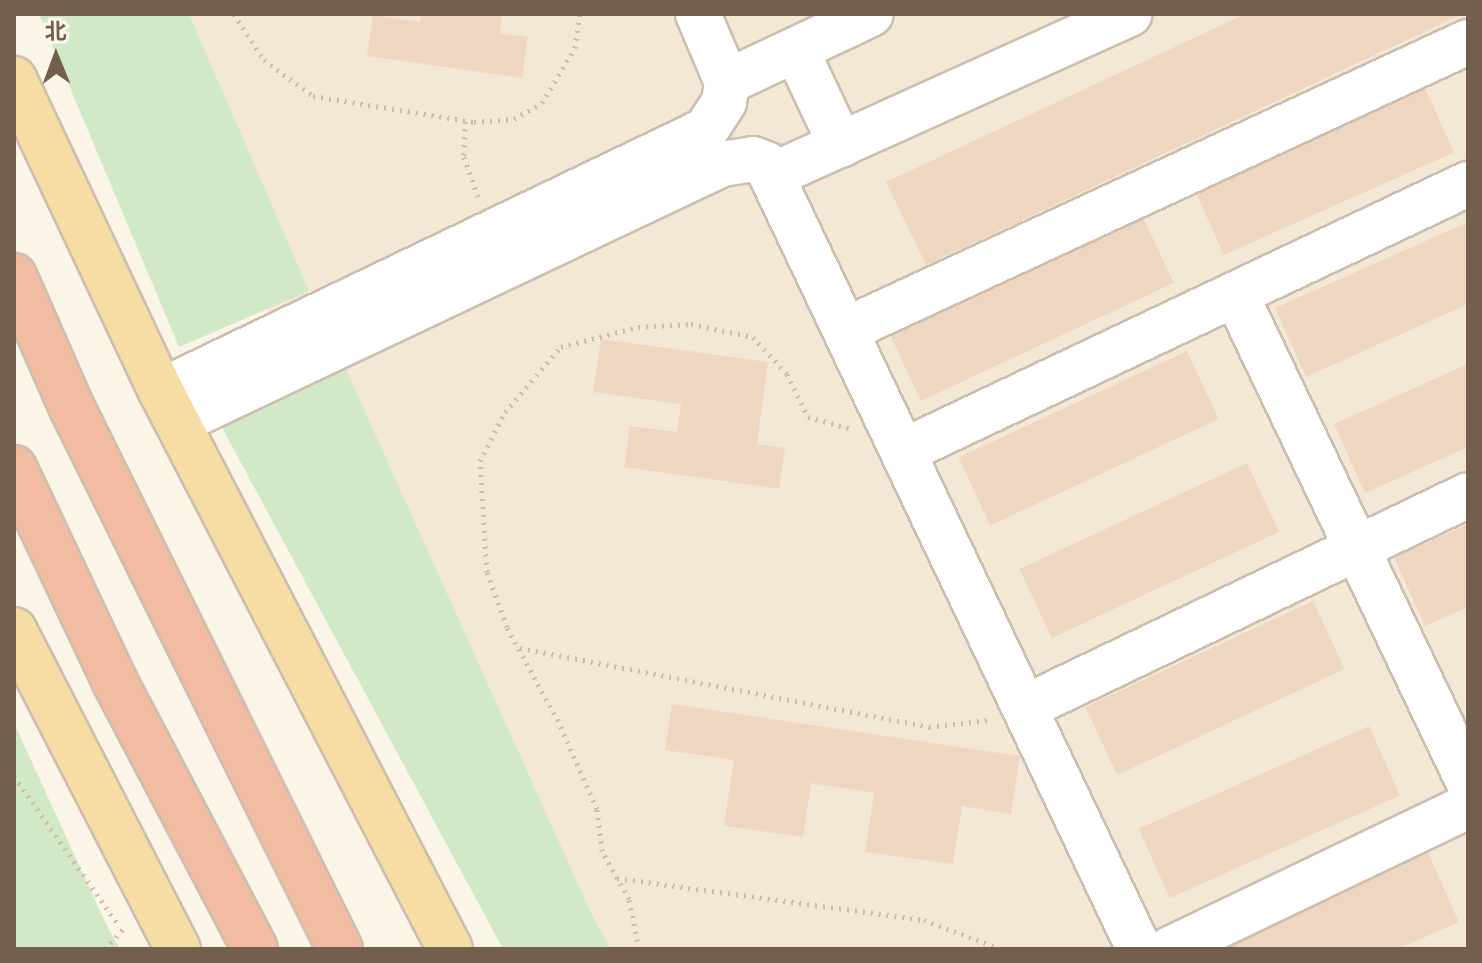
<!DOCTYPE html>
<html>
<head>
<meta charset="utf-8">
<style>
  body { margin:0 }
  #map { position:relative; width:1482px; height:963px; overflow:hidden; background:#fbf5e8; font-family:Rubik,"Noto Sans SC",sans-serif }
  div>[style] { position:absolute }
  .residential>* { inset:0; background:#f3e8d6 }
  .green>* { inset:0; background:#d2e9c7 }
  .building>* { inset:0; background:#efd6c1; transform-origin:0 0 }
  .path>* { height:5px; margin-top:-2.5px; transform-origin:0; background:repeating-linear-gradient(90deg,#d4baa4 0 2px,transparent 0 8px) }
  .roads { filter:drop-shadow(2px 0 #cdbeae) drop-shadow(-2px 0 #cdbeae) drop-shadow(0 2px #cdbeae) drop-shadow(0 -2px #cdbeae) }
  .minor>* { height:44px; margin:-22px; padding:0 22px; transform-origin:22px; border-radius:22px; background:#fff }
  .major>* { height:44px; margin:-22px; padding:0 22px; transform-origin:22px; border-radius:22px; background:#f6dda4 }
  .highway>* { height:44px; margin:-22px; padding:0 22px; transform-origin:22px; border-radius:22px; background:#f2bca2 }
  span { translate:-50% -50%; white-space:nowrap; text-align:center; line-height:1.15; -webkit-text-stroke:6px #fef9ee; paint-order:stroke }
  .frame { position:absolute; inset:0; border:16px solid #745e4d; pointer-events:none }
  .north { position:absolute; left:16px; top:16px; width:80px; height:80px; -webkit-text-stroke:6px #fef9ee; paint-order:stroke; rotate:359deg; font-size:22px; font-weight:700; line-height:32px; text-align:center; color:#745e4d }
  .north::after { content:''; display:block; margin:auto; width:28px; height:36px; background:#745e4d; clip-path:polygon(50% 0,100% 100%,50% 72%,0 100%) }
</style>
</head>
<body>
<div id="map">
  <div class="residential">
    <i style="clip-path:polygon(136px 14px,1468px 14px,1468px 949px,572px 949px,347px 486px)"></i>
  </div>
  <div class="green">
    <i style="clip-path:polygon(39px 14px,189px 14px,309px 291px,179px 347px)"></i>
    <i style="clip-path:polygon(344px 365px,592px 915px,611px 949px,503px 949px,219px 422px)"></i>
    <i style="clip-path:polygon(14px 723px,107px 926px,120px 949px,14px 949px)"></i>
  </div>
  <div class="building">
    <i style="clip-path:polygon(421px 14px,502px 14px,500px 33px,528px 37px,522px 78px,367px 56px,373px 15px,420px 22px)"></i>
    <i style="clip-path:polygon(1245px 14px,1458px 16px,926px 265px,886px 182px)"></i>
    <i style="left:1423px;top:83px;width:76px;height:252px;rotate:66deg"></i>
    <i style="left:1142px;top:215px;width:75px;height:279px;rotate:65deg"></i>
    <i style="clip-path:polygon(1468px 222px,1468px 304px,1306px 377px,1275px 308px)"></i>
    <i style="clip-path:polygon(601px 339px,768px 362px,757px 444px,785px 448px,779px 489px,624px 467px,630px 426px,677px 432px,681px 404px,593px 392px)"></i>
    <i style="left:1187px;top:351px;width:75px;height:252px;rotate:65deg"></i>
    <i style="clip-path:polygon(1468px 364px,1468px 447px,1365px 493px,1334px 424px)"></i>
    <i style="left:1247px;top:463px;width:76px;height:251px;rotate:65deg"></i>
    <i style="clip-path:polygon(1468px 524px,1468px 607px,1425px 626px,1394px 557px)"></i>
    <i style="left:1313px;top:601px;width:75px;height:251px;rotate:65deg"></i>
    <i style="clip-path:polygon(672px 704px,1020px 756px,1011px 814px,962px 806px,953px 864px,865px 852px,874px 793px,811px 783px,803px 837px,724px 826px,734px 760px,665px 750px)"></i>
    <i style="left:1369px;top:726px;width:76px;height:252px;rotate:66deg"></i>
    <i style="clip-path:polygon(1428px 853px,1459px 922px,1398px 949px,1213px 949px)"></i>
  </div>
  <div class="path">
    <i style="left:234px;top:14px;width:55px;rotate:56.9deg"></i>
    <i style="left:264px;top:60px;width:61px;rotate:36.3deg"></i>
    <i style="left:313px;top:96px;width:163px;rotate:9.2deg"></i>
    <i style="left:474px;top:122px;width:40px;rotate:-4.3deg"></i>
    <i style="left:514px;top:119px;width:32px;rotate:-30deg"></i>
    <i style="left:542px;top:103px;width:64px;rotate:-59deg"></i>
    <i style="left:575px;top:48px;width:34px;rotate:-82deg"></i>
    <i style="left:465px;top:121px;width:36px;rotate:92deg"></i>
    <i style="left:464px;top:157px;width:42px;rotate:70.7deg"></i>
    <i style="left:520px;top:648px;width:417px;rotate:10.9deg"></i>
    <i style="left:929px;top:727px;width:60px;rotate:-6.7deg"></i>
    <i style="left:14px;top:776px;width:183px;rotate:55deg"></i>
    <i style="left:617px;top:878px;width:310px;rotate:7.8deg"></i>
    <i style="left:924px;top:920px;width:82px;rotate:20.6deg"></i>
    <i style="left:105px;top:949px;width:31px;rotate:-48deg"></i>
    <i style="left:639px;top:949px;width:51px;rotate:-101.3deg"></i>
    <i style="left:629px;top:899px;width:55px;rotate:-119.4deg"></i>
    <i style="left:602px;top:851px;width:42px;rotate:-96.8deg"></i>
    <i style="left:597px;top:809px;width:96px;rotate:-113.9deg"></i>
    <i style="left:558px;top:721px;width:107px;rotate:-118.5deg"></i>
    <i style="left:507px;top:627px;width:59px;rotate:-110deg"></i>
    <i style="left:487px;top:572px;width:111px;rotate:-93.6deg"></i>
    <i style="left:480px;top:461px;width:55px;rotate:-63deg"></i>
    <i style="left:505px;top:412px;width:86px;rotate:-49.3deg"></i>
    <i style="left:561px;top:347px;width:80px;rotate:-14.6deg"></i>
    <i style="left:638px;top:327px;width:53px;rotate:-3.2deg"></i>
    <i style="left:691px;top:324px;width:63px;rotate:11.8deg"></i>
    <i style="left:753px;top:337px;width:50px;rotate:47.4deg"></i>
    <i style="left:787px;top:374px;width:48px;rotate:64deg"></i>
    <i style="left:808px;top:417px;width:42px;rotate:15deg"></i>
  </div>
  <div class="roads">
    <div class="minor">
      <i style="left:796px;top:50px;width:105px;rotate:64.7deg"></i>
      <i style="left:727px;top:82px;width:159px;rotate:-25.3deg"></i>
      <i style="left:775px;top:174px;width:389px;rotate:-24.3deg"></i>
      <i style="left:1236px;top:295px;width:539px;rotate:64.48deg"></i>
      <i style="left:848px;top:329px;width:683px;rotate:-24.84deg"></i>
      <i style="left:161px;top:391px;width:604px;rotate:-25.59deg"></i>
      <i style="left:706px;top:130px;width:33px;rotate:-57deg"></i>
      <i style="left:724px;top:102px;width:20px;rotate:-81deg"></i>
      <i style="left:727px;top:82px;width:74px;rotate:-113.1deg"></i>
      <i style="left:178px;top:422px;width:602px;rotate:-25.37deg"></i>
      <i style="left:722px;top:164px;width:31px;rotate:-9deg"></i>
      <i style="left:753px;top:159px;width:14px;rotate:21deg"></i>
      <i style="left:766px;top:164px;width:869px;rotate:64.58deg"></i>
      <i style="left:906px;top:450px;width:622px;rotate:-25.33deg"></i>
      <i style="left:1028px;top:706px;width:488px;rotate:-25.6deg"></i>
      <i style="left:1170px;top:949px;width:331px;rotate:-25.6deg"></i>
    </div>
    <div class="major">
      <i style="left:14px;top:79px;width:345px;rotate:64.8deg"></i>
      <i style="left:161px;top:391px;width:628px;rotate:62.62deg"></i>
      <i style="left:14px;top:630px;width:359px;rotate:62.8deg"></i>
    </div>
    <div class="highway">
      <i style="left:14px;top:276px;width:144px;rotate:66.3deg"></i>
      <i style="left:72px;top:408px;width:604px;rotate:63.65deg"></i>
      <i style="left:14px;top:468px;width:237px;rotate:64.7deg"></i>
      <i style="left:115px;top:682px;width:301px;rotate:62.3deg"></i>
    </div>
  </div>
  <div class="frame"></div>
  <div class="north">北</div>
</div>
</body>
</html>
